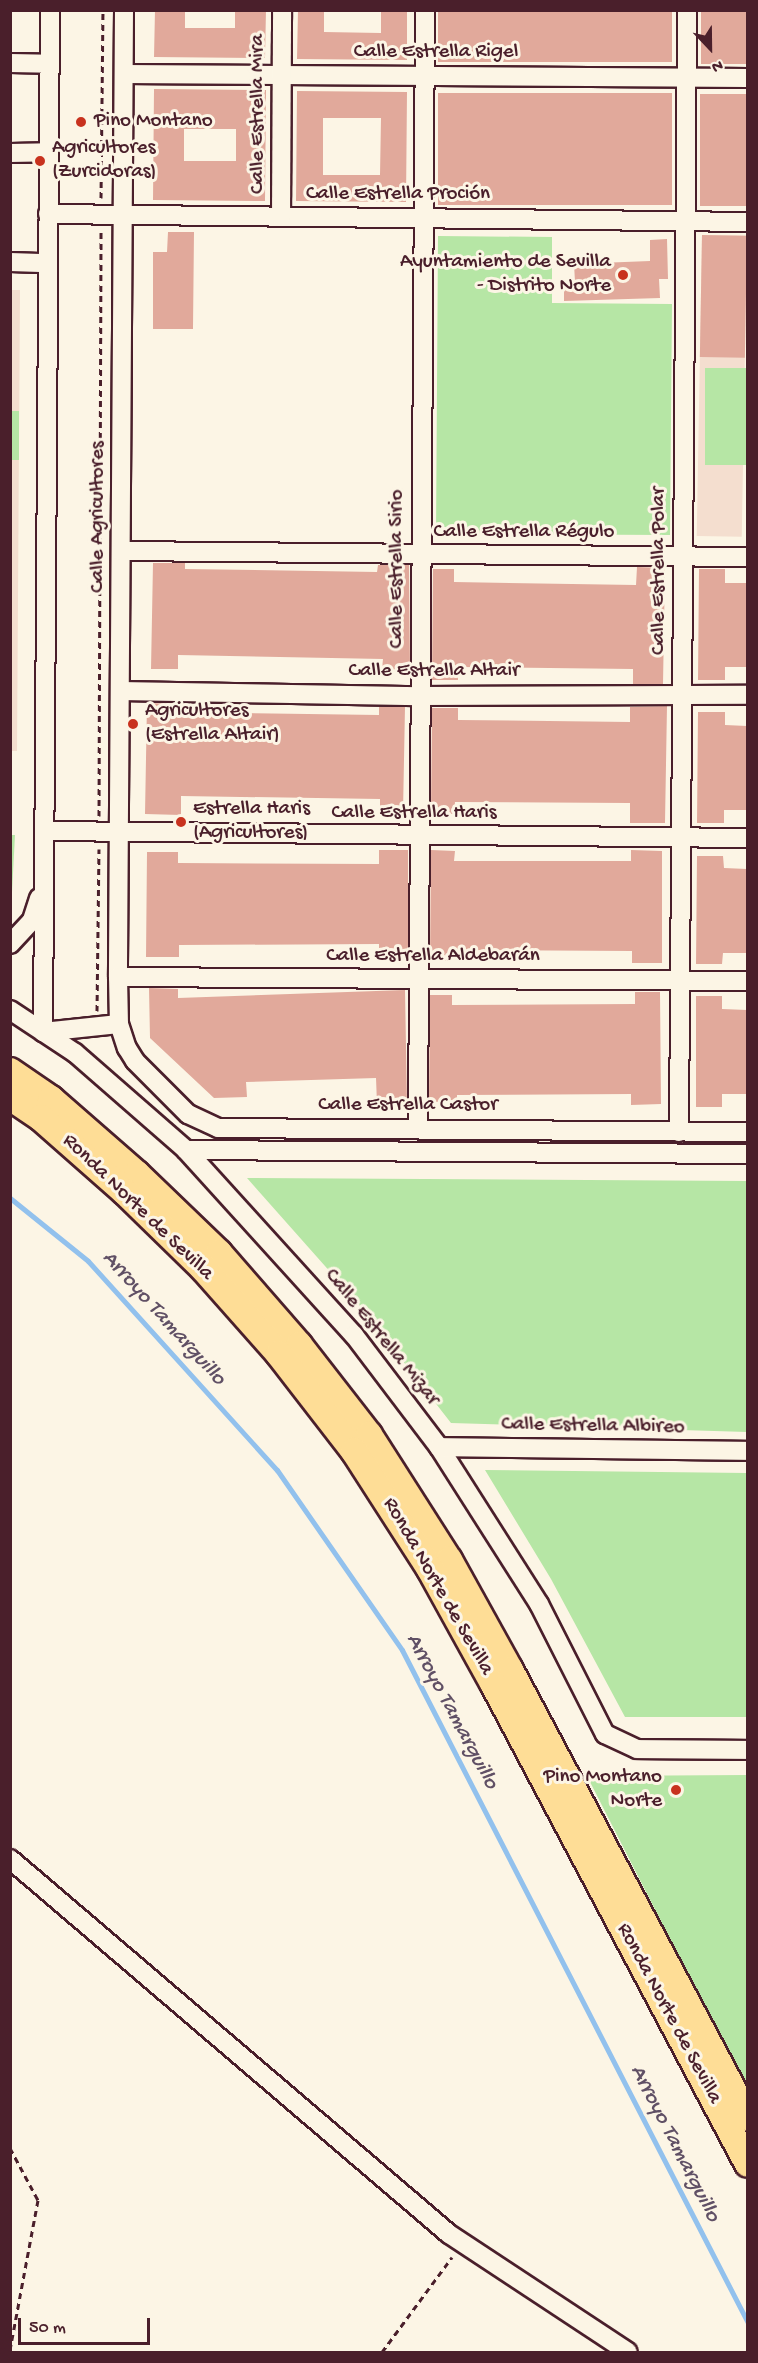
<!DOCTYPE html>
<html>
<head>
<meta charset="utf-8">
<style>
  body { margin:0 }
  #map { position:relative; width:758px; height:2363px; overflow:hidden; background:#fcf5e5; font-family:"Gochi Hand",sans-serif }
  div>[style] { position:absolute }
  .built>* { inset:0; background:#f4decf; transform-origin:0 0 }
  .green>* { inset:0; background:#b6e6a5; transform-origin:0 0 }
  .stream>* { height:5px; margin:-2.5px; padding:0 2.5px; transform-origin:2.5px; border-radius:2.5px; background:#92c1ed }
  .building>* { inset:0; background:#e1a99b; transform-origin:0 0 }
  .path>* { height:3px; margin-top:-1.5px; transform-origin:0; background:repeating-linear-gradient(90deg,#4a1f2b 0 6px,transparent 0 10.5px) }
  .roads { filter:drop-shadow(2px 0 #4a1f2b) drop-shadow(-2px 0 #4a1f2b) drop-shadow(0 2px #4a1f2b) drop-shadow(0 -2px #4a1f2b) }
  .minor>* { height:18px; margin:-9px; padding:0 9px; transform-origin:9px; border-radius:9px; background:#fcf5e5 }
  .highway>* { height:26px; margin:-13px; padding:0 13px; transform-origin:13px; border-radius:13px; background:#fedd96 }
  .dots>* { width:16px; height:16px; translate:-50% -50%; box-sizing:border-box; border:3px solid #fcf5e5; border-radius:50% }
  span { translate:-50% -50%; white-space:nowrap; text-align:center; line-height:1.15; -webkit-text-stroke:6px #fcf5e5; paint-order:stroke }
  .street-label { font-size:21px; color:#4a1f2b }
  .poi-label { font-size:21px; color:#4a1f2b }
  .left { translate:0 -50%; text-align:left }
  .right { translate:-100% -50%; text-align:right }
  .water-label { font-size:22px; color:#605065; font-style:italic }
  .frame { position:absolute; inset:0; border:12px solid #4a1f2b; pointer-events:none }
  .north { position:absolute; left:680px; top:18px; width:60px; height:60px; -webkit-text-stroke:4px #fcf5e5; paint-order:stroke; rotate:158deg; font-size:16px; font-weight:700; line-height:24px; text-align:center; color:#4a1f2b }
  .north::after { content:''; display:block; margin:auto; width:21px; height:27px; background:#4a1f2b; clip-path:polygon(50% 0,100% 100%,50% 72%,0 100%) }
  .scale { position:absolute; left:18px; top:2318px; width:132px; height:27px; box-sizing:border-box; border:3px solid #4a1f2b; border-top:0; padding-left:8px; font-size:18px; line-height:21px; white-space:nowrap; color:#4a1f2b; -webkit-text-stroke:4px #fcf5e5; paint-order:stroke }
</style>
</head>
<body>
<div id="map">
  <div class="built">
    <i style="left:702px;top:235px;width:45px;height:301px;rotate:1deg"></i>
    <i style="clip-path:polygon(10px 290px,20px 290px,17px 751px,11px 751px)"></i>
  </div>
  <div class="green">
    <i style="clip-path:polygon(438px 236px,552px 237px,552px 303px,672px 304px,670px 535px,436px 534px)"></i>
    <i style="left:747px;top:368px;width:97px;height:42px;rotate:90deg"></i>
    <i style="left:11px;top:411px;width:8px;height:49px"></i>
    <i style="clip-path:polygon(11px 835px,15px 835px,11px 911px,10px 835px)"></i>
    <i style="clip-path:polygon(247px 1178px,747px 1181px,747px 1432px,451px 1423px,356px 1301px)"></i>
    <i style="clip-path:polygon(485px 1470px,747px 1473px,747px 1717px,625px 1717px,551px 1579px)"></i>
    <i style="clip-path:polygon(747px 1775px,747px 2090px,587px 1776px)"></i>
  </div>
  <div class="stream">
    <i style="left:10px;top:1198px;width:100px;rotate:38.9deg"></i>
    <i style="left:88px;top:1261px;width:282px;rotate:47.9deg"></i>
    <i style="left:277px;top:1470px;width:219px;rotate:55.2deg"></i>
    <i style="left:402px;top:1650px;width:757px;rotate:62.79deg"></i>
  </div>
  <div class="building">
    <i style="clip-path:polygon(155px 10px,185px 10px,185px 28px,235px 28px,235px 10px,266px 10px,265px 58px,154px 57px)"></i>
    <i style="clip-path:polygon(298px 10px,324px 10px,324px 32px,381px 33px,381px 10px,407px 10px,407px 60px,297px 59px)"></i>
    <i style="left:438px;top:10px;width:234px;height:52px"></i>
    <i style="left:701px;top:10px;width:46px;height:54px"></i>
    <i style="clip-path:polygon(evenodd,154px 89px,266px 90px,265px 201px,153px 200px,154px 89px,184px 129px,236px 129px,236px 161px,184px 161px,184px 129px)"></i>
    <i style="clip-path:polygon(evenodd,297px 91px,407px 92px,406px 202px,296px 201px,297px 91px,323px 118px,381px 118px,380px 175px,323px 175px,323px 118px)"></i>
    <i style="left:438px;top:93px;width:234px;height:112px"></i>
    <i style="left:700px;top:94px;width:47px;height:112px"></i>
    <i style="clip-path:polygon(168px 232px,194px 232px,193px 329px,153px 329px,153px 252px,167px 252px)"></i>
    <i style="left:702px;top:235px;width:45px;height:122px;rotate:1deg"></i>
    <i style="clip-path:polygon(667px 239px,668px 279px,659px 279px,660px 298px,564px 301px,564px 282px,575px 282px,574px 264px,650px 261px,650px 240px)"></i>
    <i style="clip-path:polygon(153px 563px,185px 563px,185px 569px,377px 572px,378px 565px,409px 565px,410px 670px,382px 669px,383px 659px,178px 655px,178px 669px,151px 669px)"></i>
    <i style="clip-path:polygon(637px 567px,665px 568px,663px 684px,633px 684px,633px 669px,458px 667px,458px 680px,432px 680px,433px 569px,454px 569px,454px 582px,636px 585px)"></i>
    <i style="clip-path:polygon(699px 569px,725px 569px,725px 583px,747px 583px,747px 667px,725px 667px,725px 680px,698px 680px)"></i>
    <i style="clip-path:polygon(147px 703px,179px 704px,179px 712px,379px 715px,379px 707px,405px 707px,403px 813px,380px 813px,380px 799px,181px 796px,181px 815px,145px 814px)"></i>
    <i style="clip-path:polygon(667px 706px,665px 823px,630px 823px,630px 803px,455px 802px,454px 814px,431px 814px,432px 708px,458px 708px,458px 720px,630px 722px,630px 707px)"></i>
    <i style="clip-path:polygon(698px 712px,725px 712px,725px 725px,747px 726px,747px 810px,724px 810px,724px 823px,697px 823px)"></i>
    <i style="clip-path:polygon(379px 850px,408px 850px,408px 957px,379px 957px,379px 944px,179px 945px,179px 957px,146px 957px,147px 852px,178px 852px,178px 863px,379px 864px)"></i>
    <i style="clip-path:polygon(431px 850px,455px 851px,454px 861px,631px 861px,631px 850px,662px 851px,662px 963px,632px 963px,632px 951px,453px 950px,453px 961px,430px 961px)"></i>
    <i style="clip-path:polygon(697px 856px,723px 856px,724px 868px,747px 869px,747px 953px,723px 953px,722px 964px,696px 964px)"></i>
    <i style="clip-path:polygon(149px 988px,178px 989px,178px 998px,405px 990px,407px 1104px,377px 1104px,376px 1078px,246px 1082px,247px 1097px,214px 1098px,150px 1038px)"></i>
    <i style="clip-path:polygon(635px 992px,660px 992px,661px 1104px,631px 1105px,631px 1094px,457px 1095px,457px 1102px,429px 1102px,430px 995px,452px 995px,452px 1005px,635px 1004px)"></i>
    <i style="clip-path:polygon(696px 996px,722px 996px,722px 1009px,747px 1010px,747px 1094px,722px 1094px,722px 1107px,696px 1107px)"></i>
  </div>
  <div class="path">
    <i style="left:101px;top:198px;width:188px;rotate:-89.4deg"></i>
    <i style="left:99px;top:816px;width:585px;rotate:-89.8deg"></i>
    <i style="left:97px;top:1011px;width:162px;rotate:-89.3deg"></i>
    <i style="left:10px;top:2148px;width:59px;rotate:61.7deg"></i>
    <i style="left:38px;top:2200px;width:152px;rotate:100.6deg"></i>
    <i style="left:382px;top:2352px;width:118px;rotate:-53.6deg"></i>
  </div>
  <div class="roads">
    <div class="minor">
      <i style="left:124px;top:10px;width:967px;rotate:90.36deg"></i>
      <i style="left:118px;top:977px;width:47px;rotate:88.8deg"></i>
      <i style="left:119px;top:1024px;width:25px;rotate:72deg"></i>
      <i style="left:127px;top:1048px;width:15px;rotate:58deg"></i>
      <i style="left:135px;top:1061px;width:75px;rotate:45deg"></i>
      <i style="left:188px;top:1114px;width:33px;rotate:25deg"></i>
      <i style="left:218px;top:1128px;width:530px;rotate:0.43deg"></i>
      <i style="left:10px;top:63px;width:39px;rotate:1deg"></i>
      <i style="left:124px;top:74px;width:624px;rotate:0.37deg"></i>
      <i style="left:10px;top:153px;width:39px;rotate:-1deg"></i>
      <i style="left:48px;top:214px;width:700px;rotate:0.65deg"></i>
      <i style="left:281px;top:217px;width:207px;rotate:-89.7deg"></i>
      <i style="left:10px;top:262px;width:38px;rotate:2deg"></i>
      <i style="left:121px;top:551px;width:627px;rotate:0.55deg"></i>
      <i style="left:120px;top:691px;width:300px;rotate:1deg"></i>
      <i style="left:420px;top:696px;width:328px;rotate:-0.2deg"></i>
      <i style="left:45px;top:831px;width:703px;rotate:0.57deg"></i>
      <i style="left:10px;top:944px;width:33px;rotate:-47deg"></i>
      <i style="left:32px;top:920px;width:23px;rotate:-72deg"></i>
      <i style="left:118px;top:977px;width:630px;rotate:0.36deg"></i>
      <i style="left:10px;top:1010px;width:78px;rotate:33.5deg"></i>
      <i style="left:75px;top:1053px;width:147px;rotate:41.1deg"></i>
      <i style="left:186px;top:1150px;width:250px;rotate:47.8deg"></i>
      <i style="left:354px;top:1335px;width:141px;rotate:52.8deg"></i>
      <i style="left:439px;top:1447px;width:186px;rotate:57.5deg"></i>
      <i style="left:539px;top:1604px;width:146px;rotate:63.1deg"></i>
      <i style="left:605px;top:1734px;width:35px;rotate:25deg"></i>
      <i style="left:637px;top:1749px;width:111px;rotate:0.5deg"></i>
      <i style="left:43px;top:1032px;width:1022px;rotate:-89.61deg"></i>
      <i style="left:43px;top:1032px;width:76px;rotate:-6deg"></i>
      <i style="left:418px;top:1127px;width:1117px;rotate:-89.64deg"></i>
      <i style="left:679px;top:1132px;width:1122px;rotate:-89.59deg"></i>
      <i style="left:186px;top:1150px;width:562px;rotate:0.41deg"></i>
      <i style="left:439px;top:1447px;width:309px;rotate:0.7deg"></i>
      <i style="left:10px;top:1859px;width:577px;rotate:40.5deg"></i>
      <i style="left:449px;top:2234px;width:214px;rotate:33.4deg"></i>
    </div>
    <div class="highway">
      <i style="left:10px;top:1071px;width:50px;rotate:34.3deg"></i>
      <i style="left:51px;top:1099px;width:114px;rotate:41.1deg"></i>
      <i style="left:137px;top:1174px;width:114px;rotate:43.9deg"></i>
      <i style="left:219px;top:1253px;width:122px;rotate:49deg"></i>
      <i style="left:299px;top:1345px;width:114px;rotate:52.1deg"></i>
      <i style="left:369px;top:1435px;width:148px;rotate:57.4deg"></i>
      <i style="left:449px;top:1560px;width:126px;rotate:61deg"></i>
      <i style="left:510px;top:1670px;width:507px;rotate:62.02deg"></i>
      <i style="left:10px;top:1097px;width:37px;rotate:34deg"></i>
      <i style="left:41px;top:1118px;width:112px;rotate:41.4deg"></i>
      <i style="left:125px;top:1192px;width:109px;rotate:44.3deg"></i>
      <i style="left:203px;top:1268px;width:115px;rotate:48.5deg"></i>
      <i style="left:279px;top:1354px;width:123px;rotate:52.3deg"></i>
      <i style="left:354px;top:1451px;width:140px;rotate:57.2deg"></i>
      <i style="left:430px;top:1569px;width:130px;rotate:61.1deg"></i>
      <i style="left:493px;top:1683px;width:544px;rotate:62.07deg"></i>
    </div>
  </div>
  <div class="dots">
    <i style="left:81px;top:122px;background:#c8321e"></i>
    <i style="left:40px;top:161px;background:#c8321e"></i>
    <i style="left:623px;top:275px;background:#c8321e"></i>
    <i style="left:133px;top:724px;background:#c8321e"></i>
    <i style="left:181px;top:822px;background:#c8321e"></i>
    <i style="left:676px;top:1790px;background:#c8321e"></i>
  </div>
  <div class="street-label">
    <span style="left:436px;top:53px">Calle Estrella Rigel</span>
    <span style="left:259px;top:114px;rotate:-90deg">Calle Estrella Mira</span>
    <span style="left:398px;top:195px">Calle Estrella Proción</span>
    <span style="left:99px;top:517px;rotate:-90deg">Calle Agricultores</span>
    <span style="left:524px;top:533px">Calle Estrella Régulo</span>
    <span style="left:398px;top:569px;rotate:-90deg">Calle Estrella Sirio</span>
    <span style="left:660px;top:571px;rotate:-90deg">Calle Estrella Polar</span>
    <span style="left:434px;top:672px">Calle Estrella Altair</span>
    <span style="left:414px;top:814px">Calle Estrella Haris</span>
    <span style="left:433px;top:957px">Calle Estrella Aldebarán</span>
    <span style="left:408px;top:1106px">Calle Estrella Castor</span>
    <span style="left:137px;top:1208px;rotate:44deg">Ronda Norte de Sevilla</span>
    <span style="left:381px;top:1338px;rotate:51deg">Calle Estrella Mizar</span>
    <span style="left:593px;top:1427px;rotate:1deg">Calle Estrella Albireo</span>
    <span style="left:437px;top:1587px;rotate:60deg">Ronda Norte de Sevilla</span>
    <span style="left:668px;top:2014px;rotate:62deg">Ronda Norte de Sevilla</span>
  </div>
  <div class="poi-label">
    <span class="left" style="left:94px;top:122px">Pino Montano</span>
    <span class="left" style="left:52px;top:161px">Agricultores<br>(Zurcidoras)</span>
    <span class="right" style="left:611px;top:275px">Ayuntamiento de Sevilla<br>- Distrito Norte</span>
    <span class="left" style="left:145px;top:724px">Agricultores<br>(Estrella Altair)</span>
    <span class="left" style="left:193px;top:822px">Estrella Haris<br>(Agricultores)</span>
    <span class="right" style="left:662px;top:1790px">Pino Montano<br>Norte</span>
  </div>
  <div class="water-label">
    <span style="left:163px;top:1319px;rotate:48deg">Arroyo Tamarguillo</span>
    <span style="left:451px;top:1712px;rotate:62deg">Arroyo Tamarguillo</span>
    <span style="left:674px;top:2144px;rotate:63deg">Arroyo Tamarguillo</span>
  </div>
  <div class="frame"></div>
  <div class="north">N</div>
  <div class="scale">50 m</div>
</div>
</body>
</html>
